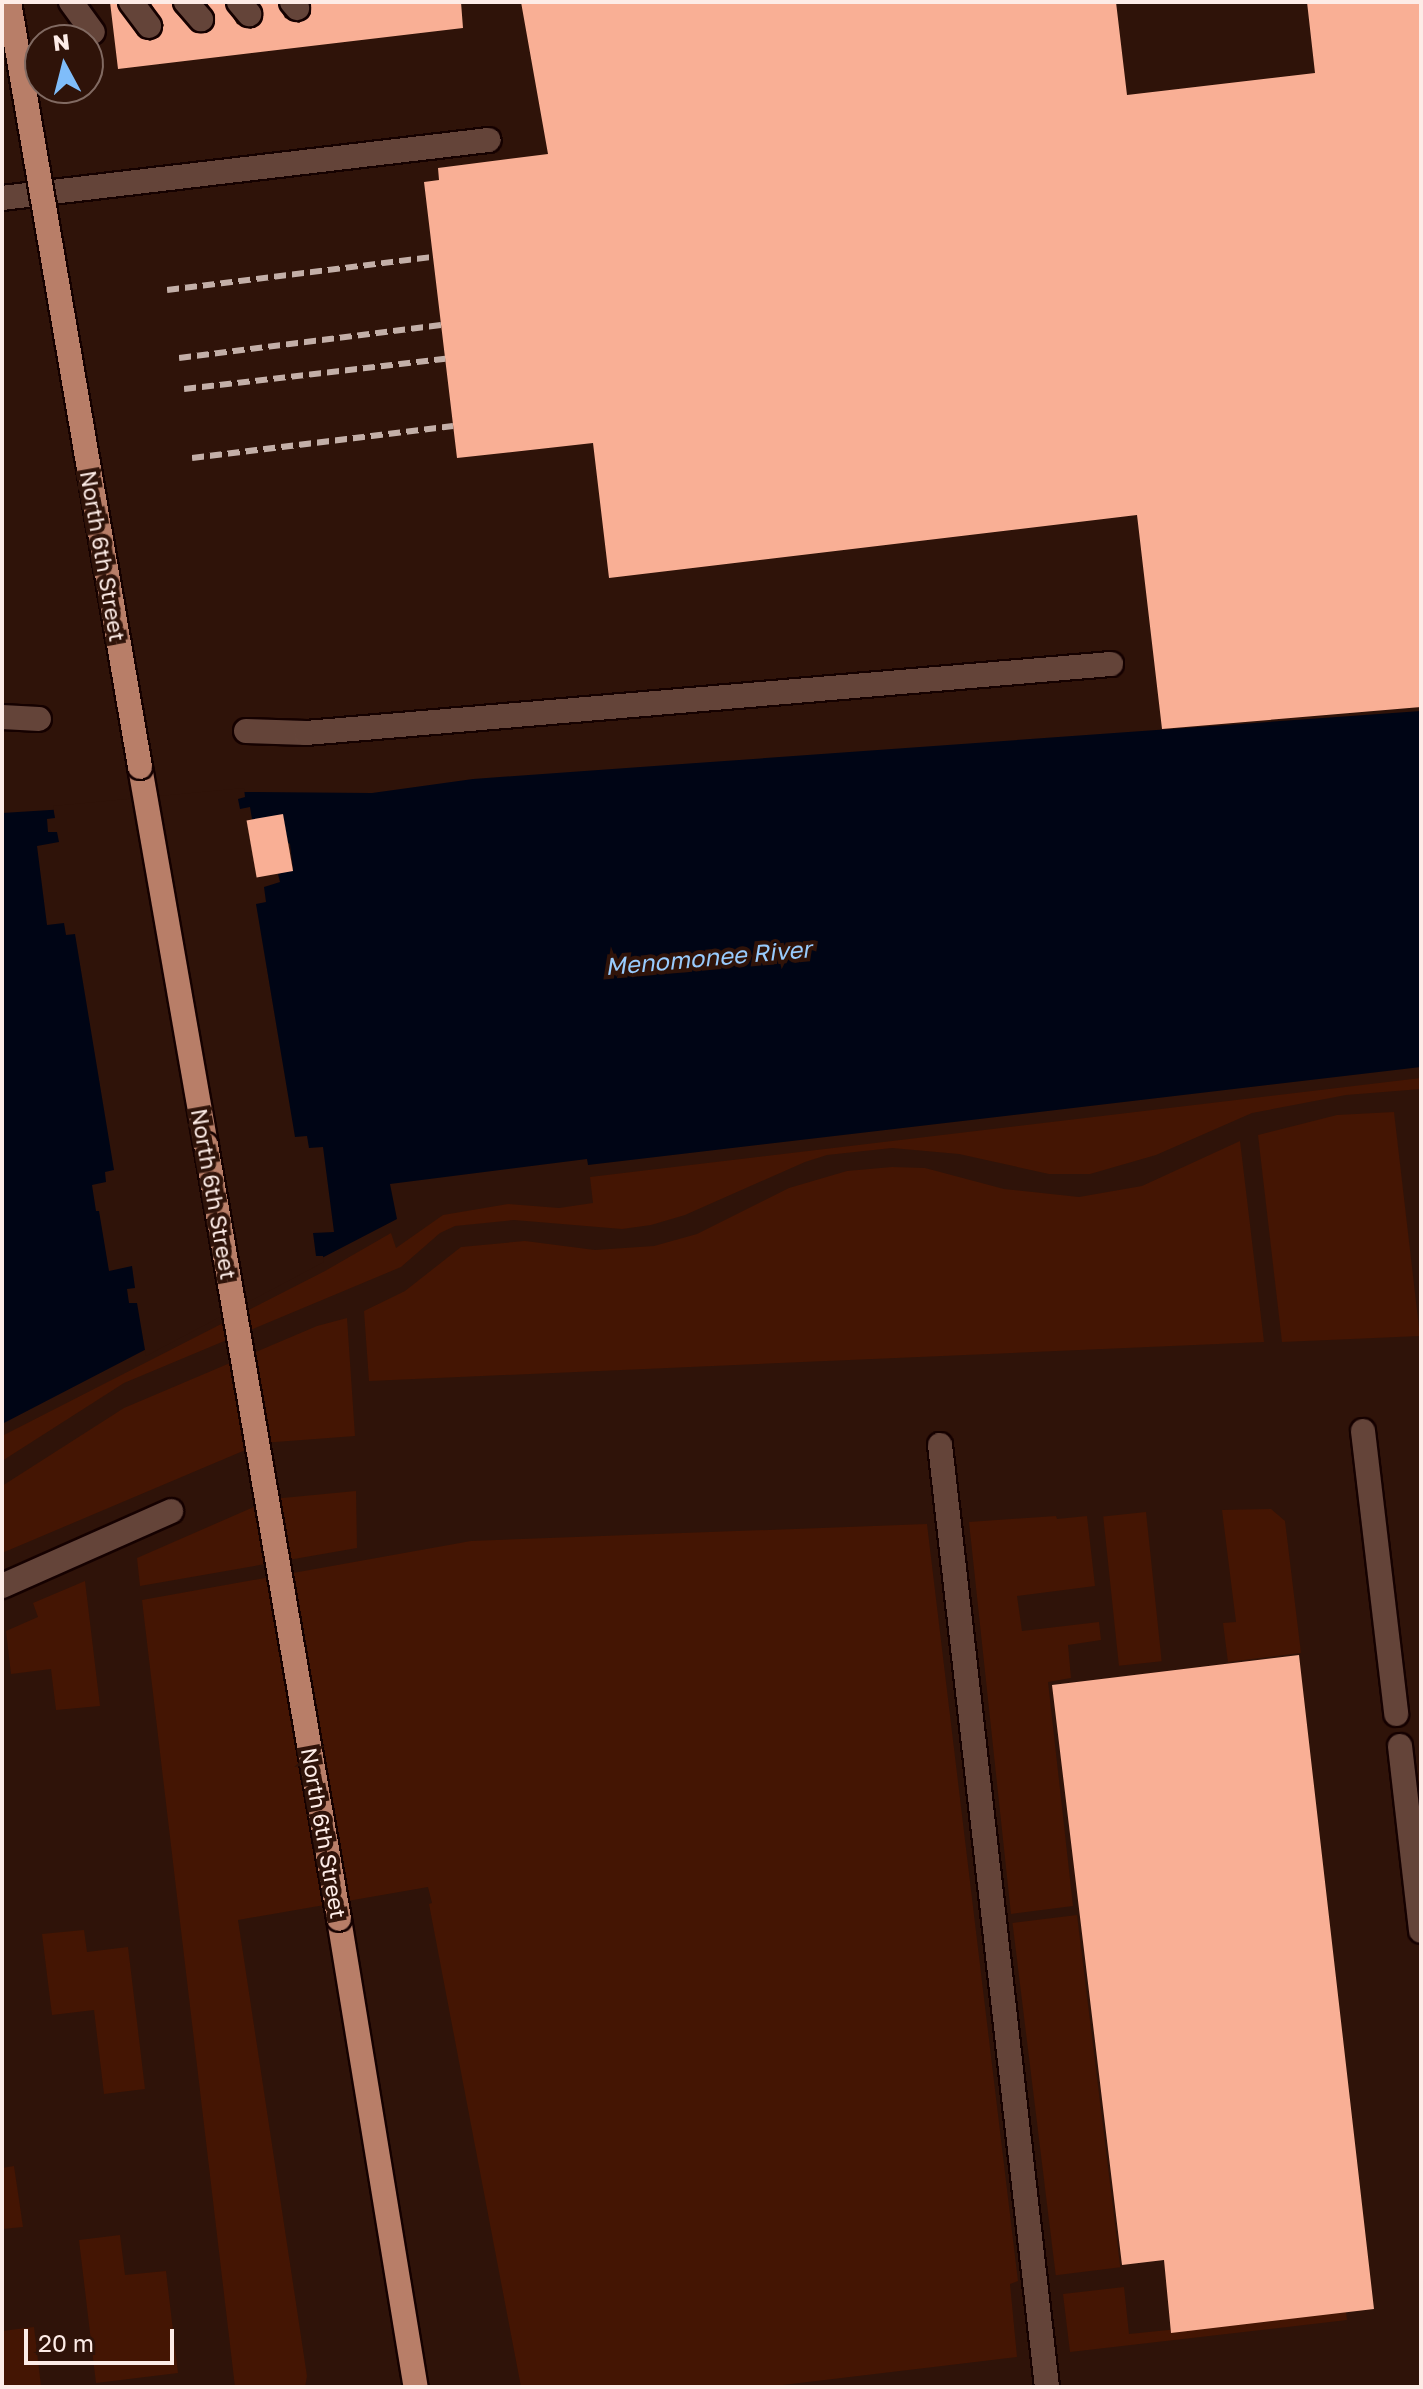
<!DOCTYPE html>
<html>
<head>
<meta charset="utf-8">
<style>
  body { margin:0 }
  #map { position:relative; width:1423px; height:2389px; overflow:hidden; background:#2f1309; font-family:"Golos Text",sans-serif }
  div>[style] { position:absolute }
  .green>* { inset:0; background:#441503; transform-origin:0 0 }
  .water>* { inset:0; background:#000515 }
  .pier>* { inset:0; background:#2f1309 }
  .building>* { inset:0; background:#f9af95; transform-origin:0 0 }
  .roads { filter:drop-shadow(2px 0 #150100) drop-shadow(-2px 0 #150100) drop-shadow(0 2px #150100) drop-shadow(0 -2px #150100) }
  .lane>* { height:24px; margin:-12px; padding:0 12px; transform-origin:12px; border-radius:12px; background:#644439 }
  .primary>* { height:24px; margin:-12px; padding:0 12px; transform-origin:12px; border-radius:12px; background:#b87e68 }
  .rail>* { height:6px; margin-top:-3px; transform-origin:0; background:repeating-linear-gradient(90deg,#c3afa8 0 12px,transparent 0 18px) }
  .bridges { filter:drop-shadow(2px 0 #150100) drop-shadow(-2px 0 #150100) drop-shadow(0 2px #150100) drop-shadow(0 -2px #150100) }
  .primary-bridge>* { height:24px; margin:-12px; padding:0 12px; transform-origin:12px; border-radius:12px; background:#b87e68 }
  span { translate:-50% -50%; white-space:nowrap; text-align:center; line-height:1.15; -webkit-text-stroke:8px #2f1309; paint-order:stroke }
  .street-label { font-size:22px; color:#fdece7 }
  .water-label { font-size:24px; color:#98cbfd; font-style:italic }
  .frame { position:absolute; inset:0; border:4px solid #fdece7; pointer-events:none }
  .north { position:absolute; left:24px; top:24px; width:80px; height:80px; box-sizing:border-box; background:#2f1309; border:2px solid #816a62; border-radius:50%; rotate:353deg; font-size:22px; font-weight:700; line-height:32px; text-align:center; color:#fdece7 }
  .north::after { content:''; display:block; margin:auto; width:28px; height:36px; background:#7fbdfa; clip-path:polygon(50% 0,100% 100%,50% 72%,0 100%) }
  .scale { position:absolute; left:24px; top:2329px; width:150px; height:36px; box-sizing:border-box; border:4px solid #fdece7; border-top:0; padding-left:10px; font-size:24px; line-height:28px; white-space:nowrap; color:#fdece7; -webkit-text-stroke:6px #2f1309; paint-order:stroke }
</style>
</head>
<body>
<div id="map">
  <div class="green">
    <i style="clip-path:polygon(1421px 1078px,1421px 1089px,1346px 1095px,1252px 1113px,1156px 1155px,1090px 1174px,1049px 1174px,959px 1154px,892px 1148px,827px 1155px,805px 1162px,685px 1215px,651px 1225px,622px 1229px,514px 1220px,455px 1226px,440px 1233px,401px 1267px,124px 1383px,2px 1461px,2px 1436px,325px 1271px,391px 1233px,396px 1248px,443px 1215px,508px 1204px,559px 1208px,593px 1203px,590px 1177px)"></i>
    <i style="clip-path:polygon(1394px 1112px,1420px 1336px,1282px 1342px,1258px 1135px,1337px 1115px)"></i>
    <i style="clip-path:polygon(1240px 1141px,1264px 1342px,369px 1381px,364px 1311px,405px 1291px,461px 1247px,525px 1241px,595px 1250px,654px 1246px,697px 1234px,789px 1188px,847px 1171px,892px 1167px,925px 1168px,1004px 1189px,1079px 1197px,1142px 1186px)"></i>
    <i style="clip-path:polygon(347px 1318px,355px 1436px,262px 1443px,2px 1553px,2px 1486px,124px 1408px,317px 1326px)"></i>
    <i style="clip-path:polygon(356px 1491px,357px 1548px,140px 1586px,137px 1558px,272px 1499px)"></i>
    <i style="clip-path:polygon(1271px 1509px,1285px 1521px,1301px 1653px,1228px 1662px,1223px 1623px,1236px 1622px,1222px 1510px)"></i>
    <i style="left:1146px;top:1512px;width:150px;height:43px;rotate:84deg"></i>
    <i style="clip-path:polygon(1056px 1516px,1057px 1519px,1087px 1516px,1095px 1586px,1017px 1596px,1022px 1631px,1099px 1622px,1101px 1640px,1068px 1645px,1071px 1678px,1048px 1682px,1073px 1906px,1011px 1914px,969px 1522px)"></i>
    <i style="clip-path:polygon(927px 1524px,1018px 2281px,1010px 2284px,1017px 2357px,766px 2387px,521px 2387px,429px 1904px,432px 1903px,428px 1887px,238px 1920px,307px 2376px,305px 2387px,235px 2387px,142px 1600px,471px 1541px)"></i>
    <i style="clip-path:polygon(85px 1581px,100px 1706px,56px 1710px,51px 1669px,11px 1674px,6px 1631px,38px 1617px,33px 1603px)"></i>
    <i style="left:1077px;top:1915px;width:355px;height:65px;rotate:83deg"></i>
    <i style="clip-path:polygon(84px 1930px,87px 1952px,128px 1947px,145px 2089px,104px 2094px,94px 2010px,52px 2015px,42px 1934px)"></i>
    <i style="clip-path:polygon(14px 2166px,23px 2227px,2px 2229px,2px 2168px)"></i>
    <i style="clip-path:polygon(120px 2235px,125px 2275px,166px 2271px,178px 2373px,96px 2383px,79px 2240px)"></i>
    <i style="clip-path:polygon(1124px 2287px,1129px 2334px,1346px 2312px,1347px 2320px,1070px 2352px,1063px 2294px)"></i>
    <i style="clip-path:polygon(34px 2327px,41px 2386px,2px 2387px,2px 2331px)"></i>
  </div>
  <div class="water">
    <i style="clip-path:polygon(1421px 711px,1421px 1067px,588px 1165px,587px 1159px,390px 1184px,397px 1219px,2px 1424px,2px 813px,146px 804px,241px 792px,372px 793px,473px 779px)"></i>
  </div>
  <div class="pier">
    <i style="clip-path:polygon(244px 788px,245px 797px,238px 799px,240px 809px,250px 807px,252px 819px,290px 844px,293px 869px,278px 874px,280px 882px,264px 887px,266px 902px,256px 904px,295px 1137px,307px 1136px,309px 1148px,323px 1147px,334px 1232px,313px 1233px,316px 1256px,323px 1256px,324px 1262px,146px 1356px,137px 1303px,129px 1303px,127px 1289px,135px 1288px,132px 1266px,109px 1271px,99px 1211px,96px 1211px,92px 1185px,106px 1182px,105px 1172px,114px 1170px,75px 934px,66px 935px,64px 923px,47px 925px,37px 846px,59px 842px,57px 832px,48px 832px,47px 819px,55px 818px,53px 806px)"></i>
  </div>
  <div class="building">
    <i style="clip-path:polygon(110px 2px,116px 2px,138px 36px,150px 41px,159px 37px,164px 25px,150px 2px,171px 2px,175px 12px,197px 33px,210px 31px,215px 23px,215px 15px,206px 2px,224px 2px,237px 24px,251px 29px,263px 18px,259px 2px,277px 2px,285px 18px,299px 23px,311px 14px,310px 2px,461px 2px,463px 28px,118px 69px)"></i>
    <i style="clip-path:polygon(521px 2px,1116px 2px,1127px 95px,1315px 73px,1307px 2px,1421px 2px,1421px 707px,1162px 729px,1137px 515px,609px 578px,593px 443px,457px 458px,424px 182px,439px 180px,438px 168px,548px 154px)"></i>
    <i style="left:283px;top:814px;width:58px;height:37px;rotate:80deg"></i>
    <i style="clip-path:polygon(1299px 1655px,1374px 2309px,1171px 2333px,1164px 2260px,1122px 2265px,1052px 1685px)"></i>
  </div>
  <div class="roads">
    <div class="lane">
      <i style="left:71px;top:2px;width:37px;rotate:54deg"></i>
      <i style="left:131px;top:2px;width:30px;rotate:53deg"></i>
      <i style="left:186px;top:2px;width:23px;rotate:49deg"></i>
      <i style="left:239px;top:2px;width:16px;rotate:50deg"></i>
      <i style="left:292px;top:2px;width:8px;rotate:50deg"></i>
      <i style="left:2px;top:198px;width:490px;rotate:-6.8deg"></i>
      <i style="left:2px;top:717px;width:37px;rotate:3deg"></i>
      <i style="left:246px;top:731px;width:60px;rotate:1.9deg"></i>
      <i style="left:306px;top:733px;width:808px;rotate:-4.9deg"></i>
      <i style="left:1363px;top:1431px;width:285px;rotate:83.3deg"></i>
      <i style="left:940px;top:1445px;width:948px;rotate:83.52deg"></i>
      <i style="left:2px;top:1586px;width:185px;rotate:-23.9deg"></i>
      <i style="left:1400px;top:1746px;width:186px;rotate:83.5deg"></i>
    </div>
    <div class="primary">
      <i style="left:140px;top:767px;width:384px;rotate:80.1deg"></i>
      <i style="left:339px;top:1919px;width:474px;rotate:80.7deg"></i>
    </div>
  </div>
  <div class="rail">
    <i style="left:167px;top:290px;width:268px;rotate:-7.1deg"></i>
    <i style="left:179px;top:358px;width:264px;rotate:-7.2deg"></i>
    <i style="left:184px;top:389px;width:263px;rotate:-6.6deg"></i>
    <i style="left:192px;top:458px;width:263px;rotate:-7deg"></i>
  </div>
  <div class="bridges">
    <div class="primary-bridge">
      <i style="left:9px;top:2px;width:776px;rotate:80.28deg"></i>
      <i style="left:206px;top:1145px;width:785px;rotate:80.25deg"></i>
    </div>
  </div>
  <div class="street-label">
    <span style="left:103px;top:556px;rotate:80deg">North 6th Street</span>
    <span style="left:214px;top:1194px;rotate:80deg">North 6th Street</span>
    <span style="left:324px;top:1833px;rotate:80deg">North 6th Street</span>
  </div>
  <div class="water-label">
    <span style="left:708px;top:957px;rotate:-5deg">Menomonee River</span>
  </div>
  <div class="frame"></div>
  <div class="north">N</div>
  <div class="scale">20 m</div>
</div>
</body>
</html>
